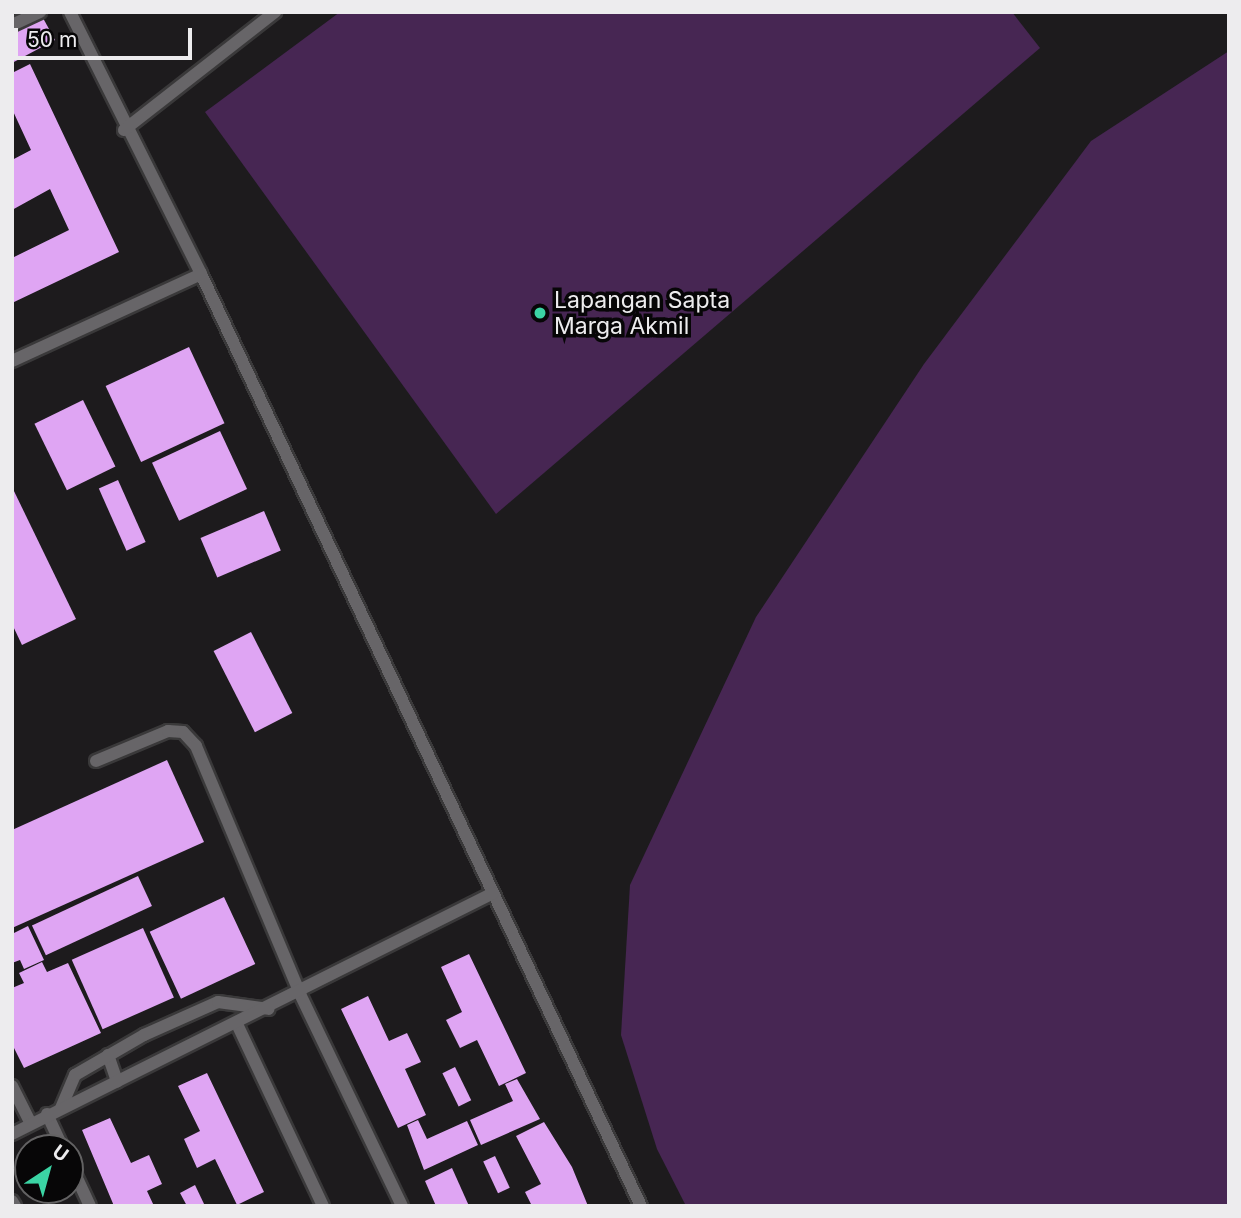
<!DOCTYPE html>
<html>
<head>
<meta charset="utf-8">
<style>
  body { margin:0 }
  #map { position:relative; width:1241px; height:1218px; overflow:hidden; background:#1d1b1d; font-family:Inter,sans-serif }
  div>[style] { position:absolute }
  .green>* { inset:0; background:#472653 }
  .building>* { inset:0; background:#dfa5f3; transform-origin:0 0 }
  .roads { filter:drop-shadow(2px 0 #3a393a) drop-shadow(-2px 0 #3a393a) drop-shadow(0 2px #3a393a) drop-shadow(0 -2px #3a393a) }
  .service>* { height:12px; margin:-6px; padding:0 6px; transform-origin:6px; border-radius:6px; background:#676568 }
  .dots>* { width:19px; height:19px; translate:-50% -50%; box-sizing:border-box; border:4px solid #070607; border-radius:50% }
  span { translate:-50% -50%; white-space:nowrap; text-align:center; line-height:1.15; -webkit-text-stroke:7px #070607; paint-order:stroke }
  .poi-label { font-size:23px; color:#edecee }
  .left { translate:0 -50%; text-align:left }
  .frame { position:absolute; inset:0; border:14px solid #edecee; pointer-events:none }
  .north { position:absolute; left:14px; top:1134px; width:70px; height:70px; box-sizing:border-box; background:#070607; border:2px solid #636263; border-radius:50%; rotate:36deg; font-size:19px; font-weight:700; line-height:28px; text-align:center; color:#edecee }
  .north::after { content:''; display:block; margin:auto; width:24px; height:32px; background:#3bd4a4; clip-path:polygon(50% 0,100% 100%,50% 72%,0 100%) }
  .scale { position:absolute; left:14px; top:28px; width:178px; height:32px; box-sizing:border-box; border:4px solid #edecee; border-top:0; padding-left:9px; font-size:21px; line-height:24px; white-space:nowrap; color:#edecee; -webkit-text-stroke:5px #070607; paint-order:stroke }
</style>
</head>
<body>
<div id="map">
  <div class="green">
    <i style="clip-path:polygon(340px 12px,1012px 12px,1040px 48px,496px 514px,205px 112px)"></i>
    <i style="clip-path:polygon(1229px 51px,1229px 1206px,686px 1206px,657px 1149px,621px 1035px,630px 885px,756px 617px,924px 364px,1091px 141px)"></i>
  </div>
  <div class="building">
    <i style="clip-path:polygon(43px 18px,55px 40px,12px 63px,12px 34px)"></i>
    <i style="clip-path:polygon(30px 64px,119px 252px,12px 303px,12px 258px,69px 230px,50px 189px,12px 210px,12px 160px,31px 150px,12px 109px,12px 73px)"></i>
    <i style="left:189px;top:347px;width:84px;height:92px;rotate:65deg"></i>
    <i style="left:83px;top:400px;width:74px;height:54px;rotate:64deg"></i>
    <i style="left:220px;top:431px;width:64px;height:75px;rotate:65deg"></i>
    <i style="left:118px;top:480px;width:68px;height:21px;rotate:66deg"></i>
    <i style="clip-path:polygon(12px 487px,76px 619px,22px 645px,12px 624px)"></i>
    <i style="left:264px;top:511px;width:43px;height:69px;rotate:67deg"></i>
    <i style="left:251px;top:632px;width:91px;height:42px;rotate:63deg"></i>
    <i style="clip-path:polygon(167px 760px,204px 842px,12px 928px,12px 830px)"></i>
    <i style="left:138px;top:876px;width:33px;height:117px;rotate:65deg"></i>
    <i style="left:224px;top:897px;width:74px;height:82px;rotate:65deg"></i>
    <i style="clip-path:polygon(28px 926px,44px 960px,24px 969px,20px 960px,12px 963px,12px 934px)"></i>
    <i style="left:143px;top:928px;width:76px;height:78px;rotate:66deg"></i>
    <i style="clip-path:polygon(469px 954px,526px 1073px,499px 1086px,477px 1040px,460px 1048px,446px 1020px,462px 1012px,441px 967px)"></i>
    <i style="clip-path:polygon(42px 962px,47px 972px,68px 963px,101px 1033px,24px 1068px,12px 1044px,12px 988px,24px 983px,19px 973px)"></i>
    <i style="clip-path:polygon(368px 996px,389px 1041px,407px 1033px,421px 1062px,405px 1069px,426px 1115px,398px 1128px,341px 1009px)"></i>
    <i style="left:455px;top:1067px;width:37px;height:14px;rotate:64deg"></i>
    <i style="clip-path:polygon(207px 1073px,264px 1192px,237px 1205px,215px 1159px,197px 1168px,184px 1139px,200px 1131px,178px 1086px)"></i>
    <i style="clip-path:polygon(517px 1079px,540px 1119px,481px 1145px,470px 1120px,513px 1101px,505px 1084px)"></i>
    <i style="clip-path:polygon(110px 1118px,131px 1163px,149px 1155px,162px 1184px,147px 1191px,154px 1206px,114px 1206px,82px 1130px)"></i>
    <i style="clip-path:polygon(418px 1120px,427px 1139px,467px 1121px,478px 1145px,424px 1170px,407px 1125px)"></i>
    <i style="clip-path:polygon(544px 1122px,572px 1167px,588px 1206px,532px 1206px,525px 1192px,541px 1184px,516px 1136px)"></i>
    <i style="left:495px;top:1156px;width:35px;height:13px;rotate:65deg"></i>
    <i style="clip-path:polygon(452px 1168px,469px 1206px,436px 1206px,425px 1181px)"></i>
    <i style="clip-path:polygon(195px 1185px,205px 1206px,187px 1206px,180px 1193px)"></i>
  </div>
  <div class="roads">
    <div class="service">
      <i style="left:70px;top:12px;width:293px;rotate:63.4deg"></i>
      <i style="left:201px;top:274px;width:1031px;rotate:64.73deg"></i>
      <i style="left:12px;top:25px;width:31px;rotate:-25deg"></i>
      <i style="left:124px;top:130px;width:192px;rotate:-38deg"></i>
      <i style="left:12px;top:361px;width:208px;rotate:-24.7deg"></i>
      <i style="left:96px;top:761px;width:78px;rotate:-22.6deg"></i>
      <i style="left:168px;top:731px;width:15px;rotate:4deg"></i>
      <i style="left:183px;top:732px;width:19px;rotate:47deg"></i>
      <i style="left:196px;top:746px;width:269px;rotate:67.2deg"></i>
      <i style="left:300px;top:994px;width:235px;rotate:64.3deg"></i>
      <i style="left:237px;top:1024px;width:201px;rotate:64.7deg"></i>
      <i style="left:108px;top:1055px;width:28px;rotate:71deg"></i>
      <i style="left:12px;top:1086px;width:42px;rotate:63.4deg"></i>
      <i style="left:61px;top:1108px;width:36px;rotate:-67deg"></i>
      <i style="left:75px;top:1075px;width:80px;rotate:-30.1deg"></i>
      <i style="left:144px;top:1035px;width:81px;rotate:-24deg"></i>
      <i style="left:218px;top:1002px;width:51px;rotate:7.8deg"></i>
      <i style="left:47px;top:1114px;width:38px;rotate:65deg"></i>
      <i style="left:12px;top:1134px;width:538px;rotate:-26.61deg"></i>
      <i style="left:70px;top:1163px;width:47px;rotate:65.1deg"></i>
      <i style="left:12px;top:1201px;width:6px;rotate:59deg"></i>
    </div>
  </div>
  <div class="dots">
    <i style="left:540px;top:313px;background:#3bd4a4"></i>
  </div>
  <div class="poi-label">
    <span class="left" style="left:554px;top:313px">Lapangan Sapta<br>Marga Akmil</span>
  </div>
  <div class="frame"></div>
  <div class="north">U</div>
  <div class="scale">50 m</div>
</div>
</body>
</html>
